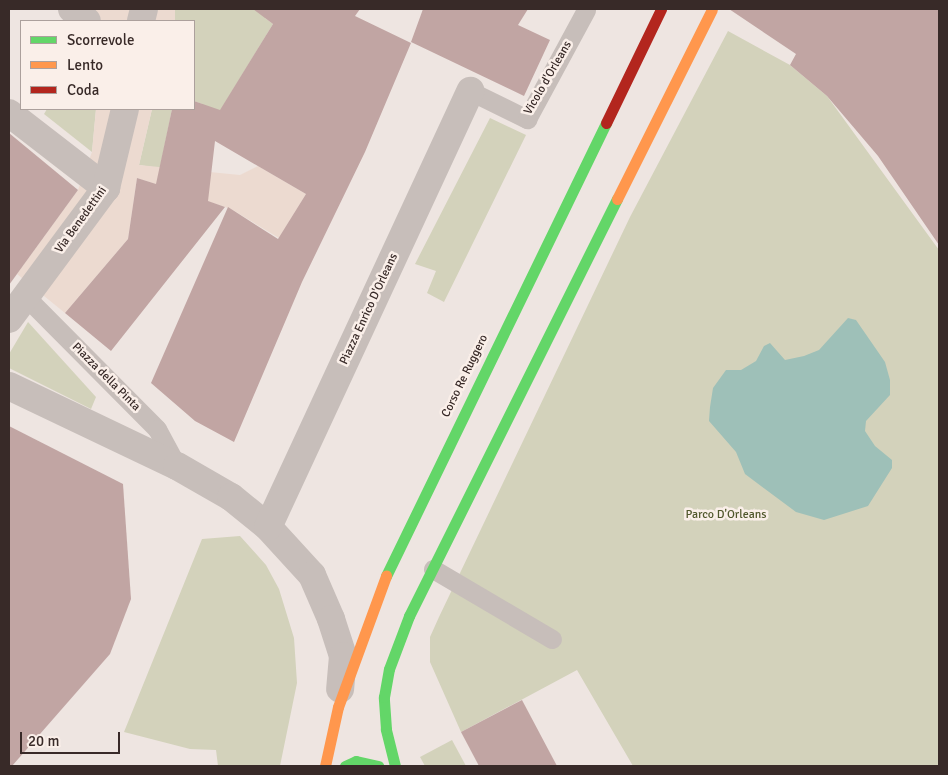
<!DOCTYPE html>
<html>
<head>
<meta charset="utf-8">
<style>
  body { margin:0 }
  #map { position:relative; width:948px; height:775px; overflow:hidden; background:#eee5e1; font-family:Signika,sans-serif }
  div>[style] { position:absolute }
  .green>* { inset:0; background:#d3d2bb }
  .plaza>* { inset:0; background:#ecdad0; transform-origin:0 0 }
  .water>* { inset:0; background:#9ec0b8 }
  .building>* { inset:0; background:#c1a5a3 }
  .lane>* { height:19px; margin:-9.5px; padding:0 9.5px; transform-origin:9.5px; border-radius:9.5px; background:#c7beba }
  .street>* { height:28px; margin:-14px; padding:0 14px; transform-origin:14px; border-radius:14px; background:#c7beba }
  .fast>* { height:11px; margin:-5.5px; padding:0 5.5px; transform-origin:5.5px; border-radius:5.5px; background:#63d668 }
  .slow>* { height:11px; margin:-5.5px; padding:0 5.5px; transform-origin:5.5px; border-radius:5.5px; background:#ff974d }
  .jam>* { height:11px; margin:-5.5px; padding:0 5.5px; transform-origin:5.5px; border-radius:5.5px; background:#b3261e }
  span { translate:-50% -50%; white-space:nowrap; text-align:center; line-height:1.15; -webkit-text-stroke:5px #faefe9; paint-order:stroke }
  .street-label { font-size:12px; color:#382a28 }
  .park-label { font-size:12px; color:#50572b }
  .frame { position:absolute; inset:0; border:10px solid #382a28; pointer-events:none }
  .legend { position:absolute; left:20px; top:20px; width:175px; height:90px; box-sizing:border-box; background:#faefe9; border:1px solid #aca09c; margin:0; padding:6px 9px; list-style:none; font-size:15px; color:#382a28 }
  .legend li { display:flex; align-items:center; gap:10px; height:25px }
  .legend b { width:25px; border:1px solid #aca09c }
  .scale { position:absolute; left:20px; top:732px; width:100px; height:22px; box-sizing:border-box; border:2px solid #382a28; border-top:0; padding-left:6px; font-size:15px; line-height:18px; white-space:nowrap; color:#382a28; -webkit-text-stroke:4px #faefe9; paint-order:stroke }
</style>
</head>
<body>
<div id="map">
  <div class="green">
    <i style="clip-path:polygon(175px 9px,272px 9px,265px 18px,273px 24px,209px 129px,202px 104px,194px 101px,194px 21px,171px 21px)"></i>
    <i style="clip-path:polygon(728px 31px,790px 65px,827px 96px,939px 250px,939px 766px,633px 766px,577px 670px,461px 732px,430px 662px,430px 637px,439px 617px,630px 217px)"></i>
    <i style="clip-path:polygon(47px 109px,96px 109px,92px 152px,44px 114px)"></i>
    <i style="clip-path:polygon(152px 109px,172px 109px,160px 168px,139px 165px)"></i>
    <i style="clip-path:polygon(490px 118px,526px 135px,444px 302px,427px 293px,436px 271px,415px 264px)"></i>
    <i style="clip-path:polygon(28px 322px,96px 397px,91px 409px,9px 368px,9px 354px)"></i>
    <i style="clip-path:polygon(240px 536px,266px 565px,279px 589px,294px 638px,297px 683px,280px 766px,218px 766px,216px 750px,190px 749px,124px 732px,202px 539px)"></i>
    <i style="clip-path:polygon(452px 740px,466px 766px,425px 766px,420px 757px)"></i>
  </div>
  <div class="plaza">
    <i style="left:86px;top:9px;width:89px;height:13px"></i>
    <i style="clip-path:polygon(96px 109px,152px 109px,139px 165px,240px 175px,258px 166px,306px 194px,279px 238px,231px 209px,137px 178px,128px 239px,65px 313px,17px 274px,78px 190px,92px 152px)"></i>
  </div>
  <div class="water">
    <i style="clip-path:polygon(848px 318px,856px 320px,885px 362px,890px 380px,890px 395px,866px 421px,865px 431px,875px 446px,892px 460px,892px 468px,868px 506px,824px 520px,796px 512px,745px 474px,736px 452px,709px 421px,710px 407px,713px 388px,726px 370px,741px 370px,756px 361px,764px 346px,770px 343px,785px 360px,804px 356px,819px 350px)"></i>
  </div>
  <div class="building">
    <i style="clip-path:polygon(253px 9px,360px 9px,355px 16px,411px 43px,365px 152px,302px 282px,234px 442px,195px 421px,151px 383px,228px 207px,278px 239px,306px 194px,215px 141px,208px 201px,225px 207px,111px 351px,65px 313px,128px 239px,137px 178px,156px 184px,172px 109px,194px 109px,194px 101px,220px 110px,273px 24px)"></i>
    <i style="clip-path:polygon(423px 9px,528px 9px,518px 25px,550px 40px,524px 96px,411px 42px)"></i>
    <i style="clip-path:polygon(729px 9px,939px 9px,939px 245px,878px 156px,827px 96px,790px 65px,796px 54px)"></i>
    <i style="clip-path:polygon(9px 133px,78px 190px,9px 285px)"></i>
    <i style="clip-path:polygon(9px 426px,123px 484px,131px 599px,110px 654px,12px 766px,9px 766px)"></i>
    <i style="clip-path:polygon(522px 700px,557px 766px,479px 766px,461px 732px)"></i>
  </div>
  <div class="lane">
    <i style="left:470px;top:91px;width:64px;rotate:26.2deg"></i>
    <i style="left:527px;top:119px;width:124px;rotate:-61.6deg"></i>
    <i style="left:25px;top:296px;width:187px;rotate:45.2deg"></i>
    <i style="left:157px;top:429px;width:42px;rotate:61.6deg"></i>
    <i style="left:433px;top:569px;width:138px;rotate:30.5deg"></i>
  </div>
  <div class="street">
    <i style="left:72px;top:9px;width:19px;rotate:39deg"></i>
    <i style="left:141px;top:21px;width:12px;rotate:-76deg"></i>
    <i style="left:9px;top:113px;width:123px;rotate:37.7deg"></i>
    <i style="left:9px;top:319px;width:163px;rotate:-53.5deg"></i>
    <i style="left:106px;top:188px;width:81px;rotate:-76.5deg"></i>
    <i style="left:9px;top:386px;width:186px;rotate:25.5deg"></i>
    <i style="left:177px;top:466px;width:62px;rotate:29.9deg"></i>
    <i style="left:231px;top:497px;width:48px;rotate:39deg"></i>
    <i style="left:268px;top:527px;width:65px;rotate:47.5deg"></i>
    <i style="left:312px;top:575px;width:48px;rotate:66.6deg"></i>
    <i style="left:331px;top:619px;width:39px;rotate:72deg"></i>
    <i style="left:343px;top:656px;width:33px;rotate:95deg"></i>
    <i style="left:268px;top:527px;width:481px;rotate:-65.1deg"></i>
  </div>
  <div class="fast">
    <i style="left:386px;top:576px;width:504px;rotate:-64.1deg"></i>
    <i style="left:345px;top:766px;width:12px;rotate:-24deg"></i>
    <i style="left:356px;top:761px;width:23px;rotate:13deg"></i>
    <i style="left:395px;top:766px;width:38px;rotate:-104deg"></i>
    <i style="left:386px;top:729px;width:32px;rotate:-94deg"></i>
    <i style="left:384px;top:697px;width:28px;rotate:-80deg"></i>
    <i style="left:389px;top:669px;width:57px;rotate:-69.3deg"></i>
    <i style="left:409px;top:616px;width:466px;rotate:-63.5deg"></i>
  </div>
  <div class="slow">
    <i style="left:617px;top:199px;width:212px;rotate:-63.4deg"></i>
    <i style="left:325px;top:766px;width:60px;rotate:-77.6deg"></i>
    <i style="left:338px;top:707px;width:140px;rotate:-69.9deg"></i>
  </div>
  <div class="jam">
    <i style="left:606px;top:123px;width:127px;rotate:-64.2deg"></i>
  </div>
  <div class="street-label">
    <span style="left:548px;top:78px;rotate:-60deg">Vicolo d'Orleans</span>
    <span style="left:81px;top:220px;rotate:-54deg">Via Benedettini</span>
    <span style="left:369px;top:309px;rotate:-65deg">Piazza Enrico D'Orleans</span>
    <span style="left:465px;top:376px;rotate:-64deg">Corso Re Ruggero</span>
    <span style="left:106px;top:377px;rotate:45deg">Piazza della Pinta</span>
  </div>
  <div class="park-label">
    <span style="left:726px;top:515px">Parco D'Orleans</span>
  </div>
  <div class="frame"></div>
  <ul class="legend">
  <li><b style="height:6px;background:#63d668"></b>Scorrevole</li>
  <li><b style="height:6px;background:#ff974d"></b>Lento</li>
  <li><b style="height:6px;background:#b3261e"></b>Coda</li>
  </ul>
  <div class="scale">20 m</div>
</div>
</body>
</html>
